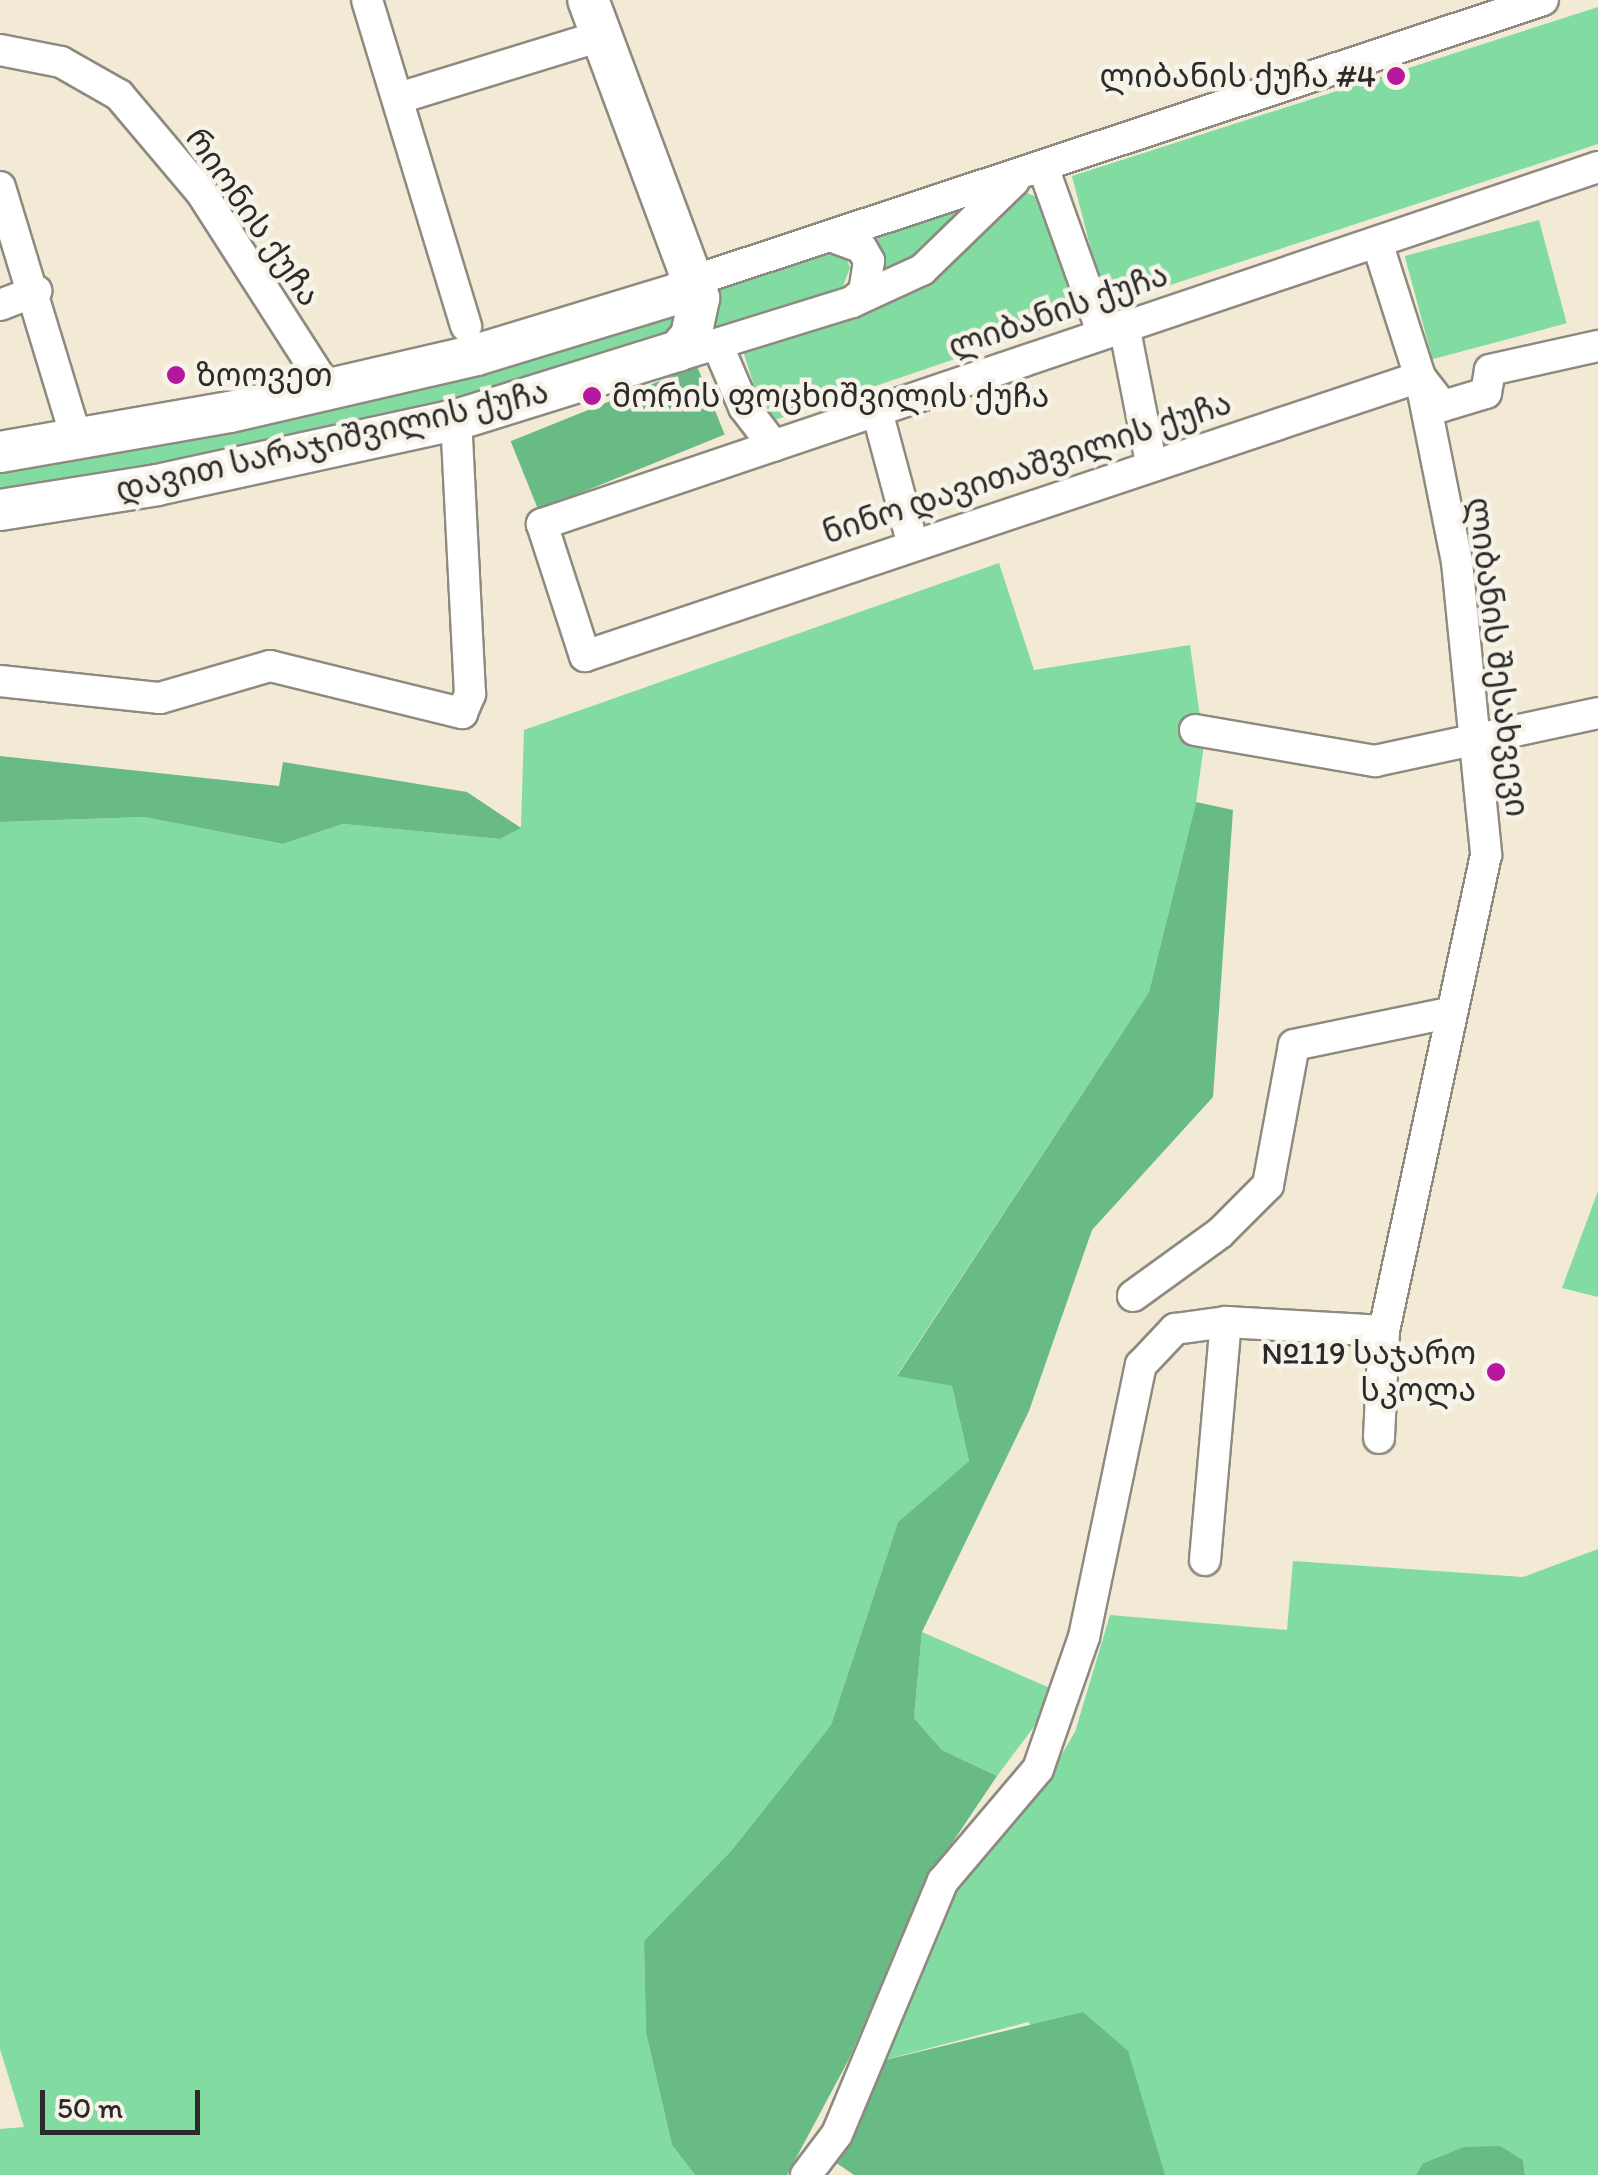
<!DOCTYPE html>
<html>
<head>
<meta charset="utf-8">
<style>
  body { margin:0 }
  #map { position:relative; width:1598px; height:2175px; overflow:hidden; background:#f2ead5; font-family:Itim,"Noto Sans Georgian",sans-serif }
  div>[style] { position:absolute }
  .green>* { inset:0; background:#82dba0; transform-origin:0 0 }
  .forest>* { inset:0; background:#69bb86; transform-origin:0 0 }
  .roads { filter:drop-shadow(2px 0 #8e8a80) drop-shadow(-2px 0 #8e8a80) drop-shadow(0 2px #8e8a80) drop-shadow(0 -2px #8e8a80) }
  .minor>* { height:30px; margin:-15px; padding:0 15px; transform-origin:15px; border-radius:15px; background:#fff }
  .major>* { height:40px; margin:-20px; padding:0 20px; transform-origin:20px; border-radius:20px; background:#fff }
  .dots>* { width:28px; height:28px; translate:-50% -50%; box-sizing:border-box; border:5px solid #f7f3e8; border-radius:50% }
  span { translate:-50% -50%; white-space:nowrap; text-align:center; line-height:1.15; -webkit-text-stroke:9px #f7f3e8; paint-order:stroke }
  .poi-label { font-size:32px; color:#2b2b2b }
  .right { translate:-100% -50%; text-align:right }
  .left { translate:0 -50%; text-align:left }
  .street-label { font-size:32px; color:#2b2b2b }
  .scale { position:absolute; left:40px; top:2090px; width:160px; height:45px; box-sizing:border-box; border:5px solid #2b2b2b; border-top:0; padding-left:12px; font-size:30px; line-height:35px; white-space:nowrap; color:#2b2b2b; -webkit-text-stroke:8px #f7f3e8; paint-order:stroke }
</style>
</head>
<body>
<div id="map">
  <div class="green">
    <i style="clip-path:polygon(1598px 7px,1598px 144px,1140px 295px,1115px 292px,1097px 273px,1072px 176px)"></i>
    <i style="clip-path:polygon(1000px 186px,917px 261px,874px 282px,862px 234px)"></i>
    <i style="clip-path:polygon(1027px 193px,1039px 198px,1080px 311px,1076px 318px,766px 423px,743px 351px,902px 296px,1005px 202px)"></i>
    <i style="left:1539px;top:220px;width:107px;height:139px;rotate:75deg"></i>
    <i style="clip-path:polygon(826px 246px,845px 254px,850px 268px,840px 294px,702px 341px,710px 283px)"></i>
    <i style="clip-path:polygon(682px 314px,680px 332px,504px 394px,190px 470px,0 496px,0 463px)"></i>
    <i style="clip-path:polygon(999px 563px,1034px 670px,1190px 645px,1204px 745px,1196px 802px,1149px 992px,897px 1375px,952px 1386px,969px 1461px,898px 1522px,831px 1725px,731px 1851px,644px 1941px,646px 2033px,672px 2145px,695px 2175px,0 2175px,0 2129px,24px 2127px,0 2049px,0 822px,144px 817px,283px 844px,343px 824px,500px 839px,521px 827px,524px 730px)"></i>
    <i style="clip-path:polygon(1598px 1191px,1598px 1297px,1562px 1288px)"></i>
    <i style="clip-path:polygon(1598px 1549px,1598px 2175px,1525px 2175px,1523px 2160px,1422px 2164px,1416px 2175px,1165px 2175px,1028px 2022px,877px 2062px,948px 1894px,1044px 1784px,1075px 1732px,1110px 1615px,1287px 1630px,1293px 1561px,1523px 1577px)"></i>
    <i style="clip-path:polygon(922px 1632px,1050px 1688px,1039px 1720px,997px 1776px,942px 1750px,914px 1718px)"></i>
  </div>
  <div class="forest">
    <i style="left:697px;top:366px;width:74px;height:201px;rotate:68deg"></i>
    <i style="clip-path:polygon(0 756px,279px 786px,283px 762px,467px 792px,521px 828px,500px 839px,343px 824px,283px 844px,144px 817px,0 822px)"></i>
    <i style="clip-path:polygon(1196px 802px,1233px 810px,1213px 1097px,1092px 1230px,1029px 1411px,922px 1632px,914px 1718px,942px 1750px,997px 1776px,924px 1885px,849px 2059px,787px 2175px,695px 2175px,672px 2145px,646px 2033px,644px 1941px,731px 1851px,831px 1725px,898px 1522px,969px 1461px,952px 1386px,897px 1376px,1149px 992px)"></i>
    <i style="clip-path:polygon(1083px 2012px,1128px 2051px,1165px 2175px,854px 2175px,835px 2162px,861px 2115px,877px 2062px)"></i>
    <i style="clip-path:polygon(1500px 2146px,1523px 2160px,1525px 2175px,1416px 2175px,1422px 2164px,1464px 2147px)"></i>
  </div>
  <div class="roads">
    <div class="minor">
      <i style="left:367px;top:0;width:341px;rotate:73.1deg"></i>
      <i style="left:0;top:50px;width:62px;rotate:11.1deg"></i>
      <i style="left:61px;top:62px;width:67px;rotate:29.6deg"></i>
      <i style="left:119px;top:95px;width:127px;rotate:49.8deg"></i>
      <i style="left:201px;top:192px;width:237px;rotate:57.3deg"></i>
      <i style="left:399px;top:98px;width:211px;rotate:-17.1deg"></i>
      <i style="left:1043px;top:167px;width:175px;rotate:70.3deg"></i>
      <i style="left:1598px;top:167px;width:1115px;rotate:161.32deg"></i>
      <i style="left:542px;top:524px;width:139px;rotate:72deg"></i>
      <i style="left:585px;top:656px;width:880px;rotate:-18.48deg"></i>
      <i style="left:1420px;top:377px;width:37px;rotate:52deg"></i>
      <i style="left:1443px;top:406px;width:45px;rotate:-16.8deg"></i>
      <i style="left:1486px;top:393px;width:23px;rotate:-80deg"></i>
      <i style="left:1490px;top:370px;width:111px;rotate:-12.5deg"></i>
      <i style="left:0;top:187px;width:264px;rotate:73.1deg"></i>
      <i style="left:830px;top:236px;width:33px;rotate:20deg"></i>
      <i style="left:861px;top:247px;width:16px;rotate:60deg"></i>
      <i style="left:869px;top:261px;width:31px;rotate:99deg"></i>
      <i style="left:864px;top:292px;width:16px;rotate:140deg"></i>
      <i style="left:1377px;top:242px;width:142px;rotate:72.3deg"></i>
      <i style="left:1420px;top:377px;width:189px;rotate:78.7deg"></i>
      <i style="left:1457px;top:562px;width:294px;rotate:84.3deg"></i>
      <i style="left:1486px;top:855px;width:487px;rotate:102.1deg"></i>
      <i style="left:1384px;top:1331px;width:107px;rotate:92.7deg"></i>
      <i style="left:693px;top:281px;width:895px;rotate:-18.29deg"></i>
      <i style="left:0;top:305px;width:39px;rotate:-21deg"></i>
      <i style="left:1124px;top:325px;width:141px;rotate:78.9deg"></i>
      <i style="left:717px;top:344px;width:69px;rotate:66.8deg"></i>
      <i style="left:744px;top:407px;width:49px;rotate:52.4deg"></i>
      <i style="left:671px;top:358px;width:189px;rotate:-17.2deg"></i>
      <i style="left:852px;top:302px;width:77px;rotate:-24.6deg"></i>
      <i style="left:922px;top:270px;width:128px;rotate:-44.1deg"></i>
      <i style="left:877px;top:411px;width:136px;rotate:75deg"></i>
      <i style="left:0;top:681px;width:161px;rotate:6.1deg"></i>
      <i style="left:160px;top:698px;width:115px;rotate:-16.2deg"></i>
      <i style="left:270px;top:666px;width:198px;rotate:13.8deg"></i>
      <i style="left:462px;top:713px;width:21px;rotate:-67deg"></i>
      <i style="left:470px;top:694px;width:274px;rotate:-92.9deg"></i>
      <i style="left:1195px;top:730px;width:183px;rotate:9.8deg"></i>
      <i style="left:1375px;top:761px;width:228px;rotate:-12.1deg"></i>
      <i style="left:1133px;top:1296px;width:107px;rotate:-35.9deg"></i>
      <i style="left:1220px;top:1233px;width:68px;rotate:-45deg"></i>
      <i style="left:1268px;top:1185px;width:142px;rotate:-79.5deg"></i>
      <i style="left:1294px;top:1045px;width:158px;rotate:-11.7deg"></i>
      <i style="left:1205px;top:1560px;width:239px;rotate:-85deg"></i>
      <i style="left:806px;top:2175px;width:51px;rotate:-52.9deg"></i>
      <i style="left:837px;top:2134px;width:274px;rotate:-67.3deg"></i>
      <i style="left:943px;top:1881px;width:147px;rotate:-49.7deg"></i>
      <i style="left:1038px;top:1769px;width:140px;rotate:-70.8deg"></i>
      <i style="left:1084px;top:1637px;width:278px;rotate:-78.2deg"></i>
      <i style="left:1141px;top:1365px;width:50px;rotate:-46.6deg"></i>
      <i style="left:1175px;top:1329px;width:51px;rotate:-7.8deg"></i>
      <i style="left:1226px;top:1322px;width:158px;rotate:3.3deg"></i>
    </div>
    <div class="major">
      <i style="left:0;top:452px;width:233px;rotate:-9.9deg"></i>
      <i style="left:230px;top:412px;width:253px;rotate:-13deg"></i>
      <i style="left:476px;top:355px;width:210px;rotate:-16.9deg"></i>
      <i style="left:677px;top:294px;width:21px;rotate:-39deg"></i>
      <i style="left:0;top:510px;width:159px;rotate:-9deg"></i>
      <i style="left:157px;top:485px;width:306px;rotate:-12.3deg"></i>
      <i style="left:456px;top:420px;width:232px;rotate:-17.3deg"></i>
      <i style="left:678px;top:351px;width:20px;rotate:-49deg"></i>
      <i style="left:691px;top:336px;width:39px;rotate:-78deg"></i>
      <i style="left:699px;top:298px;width:318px;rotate:-110.4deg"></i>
    </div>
  </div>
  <div class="dots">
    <i style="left:1396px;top:76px;background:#b5179e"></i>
    <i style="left:176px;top:375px;background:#b5179e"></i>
    <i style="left:592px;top:396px;background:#b5179e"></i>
    <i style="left:1496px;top:1372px;background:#b5179e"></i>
  </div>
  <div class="poi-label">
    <span class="right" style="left:1376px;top:76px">ლიბანის ქუჩა #4</span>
    <span class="left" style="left:196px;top:375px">ზოოვეთ</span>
    <span class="left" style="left:612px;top:396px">მორის ფოცხიშვილის ქუჩა</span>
    <span class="right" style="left:1476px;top:1372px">№119 საჯარო<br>სკოლა</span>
  </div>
  <div class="street-label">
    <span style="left:253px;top:217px;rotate:55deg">რიონის ქუჩა</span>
    <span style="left:1058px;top:311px;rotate:-19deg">ლიბანის ქუჩა</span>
    <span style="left:332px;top:441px;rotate:-13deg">დავით სარაჯიშვილის ქუჩა</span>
    <span style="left:1027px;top:468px;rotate:-18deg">ნინო დავითაშვილის ქუჩა</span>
    <span style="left:1498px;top:657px;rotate:83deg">ლიბანის შესახვევი</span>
  </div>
  <div class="scale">50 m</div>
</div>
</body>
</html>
